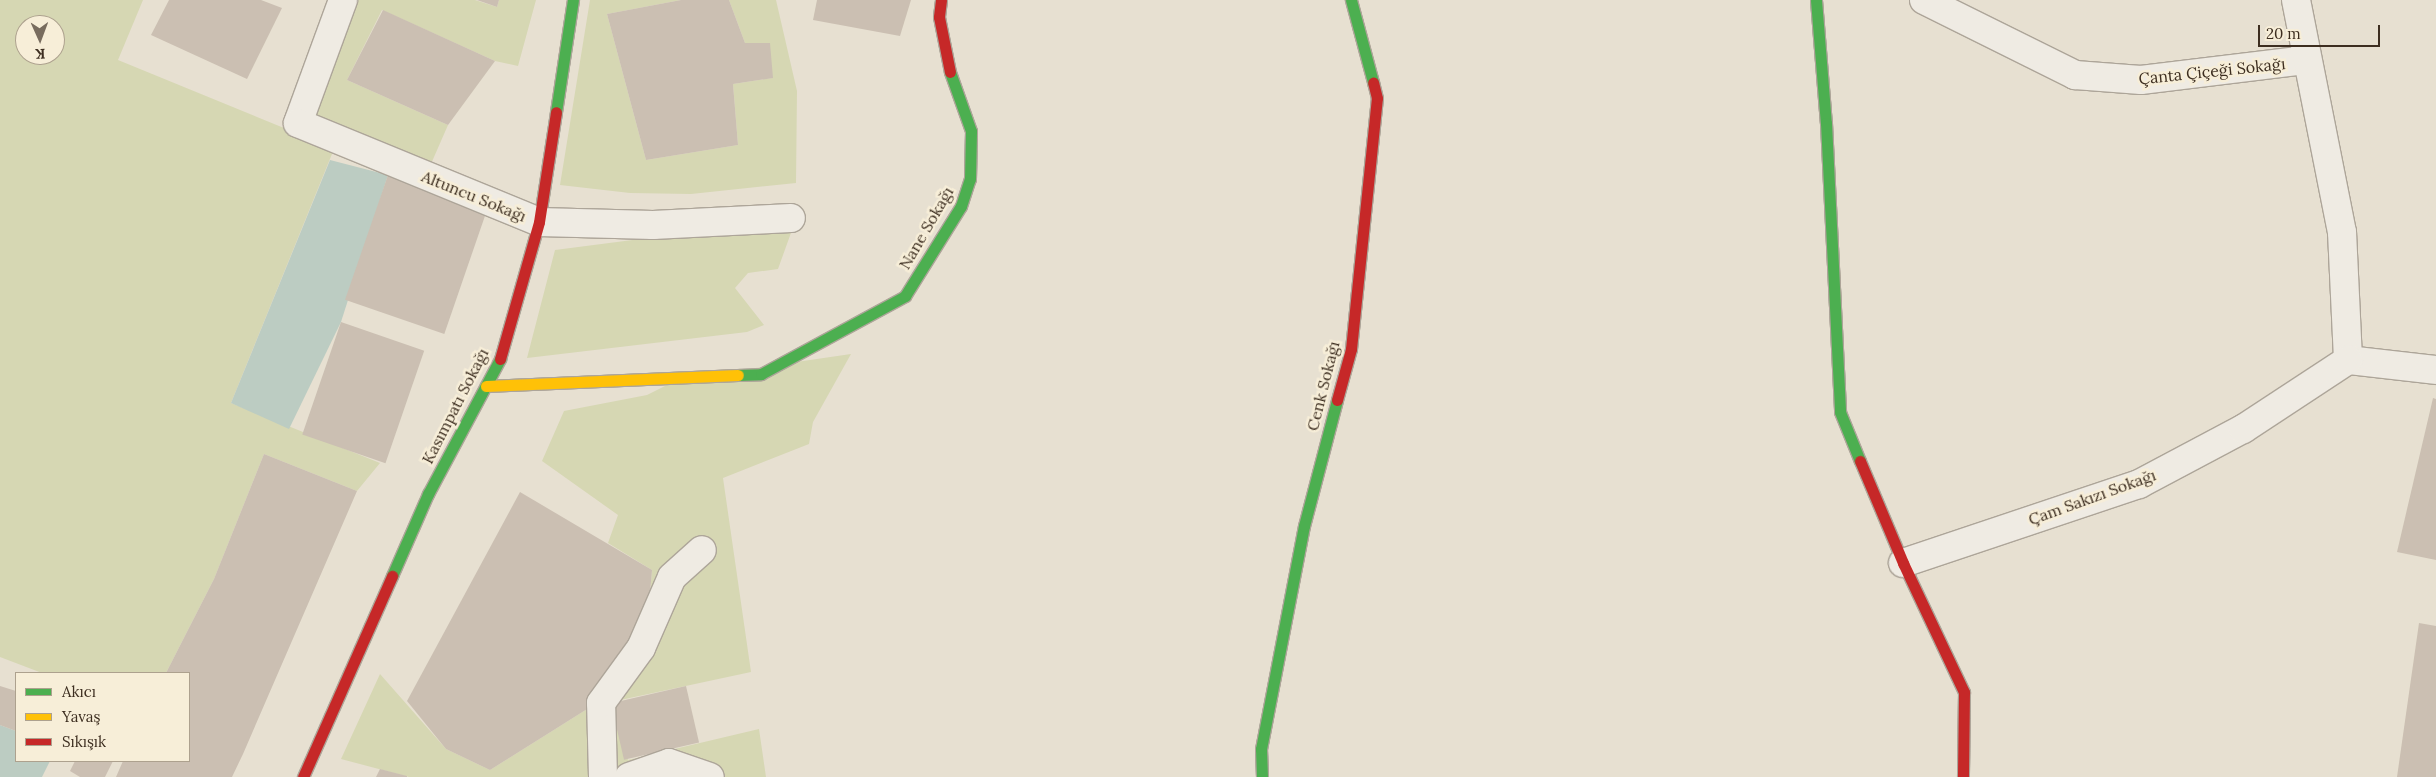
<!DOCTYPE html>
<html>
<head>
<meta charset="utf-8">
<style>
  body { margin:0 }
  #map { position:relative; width:2436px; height:777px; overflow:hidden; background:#e7e0d1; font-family:Lora,serif }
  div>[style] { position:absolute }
  .green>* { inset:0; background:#d6d7b3 }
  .water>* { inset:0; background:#bcccc2 }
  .building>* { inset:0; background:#cbbfb2; transform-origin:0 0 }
  .roads { filter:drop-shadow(1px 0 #ada599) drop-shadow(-1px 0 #ada599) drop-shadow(0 1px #ada599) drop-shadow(0 -1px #ada599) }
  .street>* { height:28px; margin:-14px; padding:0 14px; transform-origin:14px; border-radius:14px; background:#efebe3 }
  .fast>* { height:11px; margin:-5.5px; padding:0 5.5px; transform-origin:5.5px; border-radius:5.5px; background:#4caf50 }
  .slow>* { height:11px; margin:-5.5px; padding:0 5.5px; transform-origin:5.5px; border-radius:5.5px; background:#ffc107 }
  .jam>* { height:11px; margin:-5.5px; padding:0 5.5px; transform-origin:5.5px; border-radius:5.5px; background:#c62828 }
  span { translate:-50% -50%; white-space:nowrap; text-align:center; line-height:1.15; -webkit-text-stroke:5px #f7eed8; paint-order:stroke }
  .street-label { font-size:16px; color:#3d2e20 }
  .legend { position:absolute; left:15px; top:672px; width:175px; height:90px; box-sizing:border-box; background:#f7eed8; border:1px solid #ada18e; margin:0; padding:6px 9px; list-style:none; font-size:15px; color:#3d2e20 }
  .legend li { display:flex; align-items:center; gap:10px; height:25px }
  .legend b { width:25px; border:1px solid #ada18e }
  .north { position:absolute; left:15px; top:15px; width:50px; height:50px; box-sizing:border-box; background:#f7eed8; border:1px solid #ada18e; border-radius:50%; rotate:178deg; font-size:14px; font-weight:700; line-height:20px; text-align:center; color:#3d2e20 }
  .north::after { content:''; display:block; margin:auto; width:18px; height:22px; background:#786c5e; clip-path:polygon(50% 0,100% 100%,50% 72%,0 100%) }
  .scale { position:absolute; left:2258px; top:25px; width:122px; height:22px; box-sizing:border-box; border:2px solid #3d2e20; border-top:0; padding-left:6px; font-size:15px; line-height:18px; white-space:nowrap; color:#3d2e20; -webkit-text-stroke:4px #f7eed8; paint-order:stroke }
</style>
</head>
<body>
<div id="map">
  <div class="green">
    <i style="clip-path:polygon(evenodd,0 0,143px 0,118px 60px,301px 135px,356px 0,475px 0,497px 7px,499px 0,536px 0,518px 66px,495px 61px,382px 10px,347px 80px,448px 125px,427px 173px,334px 149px,231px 403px,380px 463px,357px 491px,264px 454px,214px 579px,166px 673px,42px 673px,0 657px,0 0,25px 25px,55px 25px,55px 55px,25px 55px,25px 25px)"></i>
    <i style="clip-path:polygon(590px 0,681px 0,607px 14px,646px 160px,738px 145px,733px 84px,772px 78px,745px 43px,729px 0,776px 0,797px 91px,796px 183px,691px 194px,630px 193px,560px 185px)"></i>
    <i style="clip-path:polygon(796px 219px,778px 269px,748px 273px,735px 288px,764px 325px,747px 332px,527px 358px,555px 250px)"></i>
    <i style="clip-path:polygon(851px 354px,813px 422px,809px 444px,723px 478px,751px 672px,611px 702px,628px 760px,759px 729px,766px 777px,409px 777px,341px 759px,380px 674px,446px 749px,490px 770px,592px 706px,608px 683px,649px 605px,652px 570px,608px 543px,618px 515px,542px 461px,564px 411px,647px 395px,679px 379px)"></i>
  </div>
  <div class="water">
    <i style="clip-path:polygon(330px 160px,388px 175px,341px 322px,289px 429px,231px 403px)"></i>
    <i style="clip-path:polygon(0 725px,16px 731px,16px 761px,50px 761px,42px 777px,0 777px)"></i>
  </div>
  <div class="building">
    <i style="clip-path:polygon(169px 0,261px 0,282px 8px,247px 79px,151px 35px)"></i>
    <i style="clip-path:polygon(477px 0,499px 0,497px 7px)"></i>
    <i style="clip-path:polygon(681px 0,729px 0,745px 43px,770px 43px,773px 78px,733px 84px,738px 145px,646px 160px,607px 14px)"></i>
    <i style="clip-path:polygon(817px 0,911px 0,900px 36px,813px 20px)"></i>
    <i style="clip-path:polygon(383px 10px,495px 61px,448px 125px,347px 80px)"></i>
    <i style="left:388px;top:175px;width:105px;height:132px;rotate:19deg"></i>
    <i style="left:341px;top:322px;width:88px;height:119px;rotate:19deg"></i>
    <i style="clip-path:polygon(2433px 398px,2436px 399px,2436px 560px,2397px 552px)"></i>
    <i style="clip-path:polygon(264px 454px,357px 491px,243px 754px,232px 777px,116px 777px,123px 761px,189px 761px,189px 673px,166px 673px,214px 579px)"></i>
    <i style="clip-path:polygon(520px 492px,652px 570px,649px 605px,592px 706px,490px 770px,446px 749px,407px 701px)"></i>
    <i style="clip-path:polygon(2419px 623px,2436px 626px,2436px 777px,2397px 777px)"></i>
    <i style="clip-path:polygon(0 686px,16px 691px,16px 731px,0 725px)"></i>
    <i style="left:686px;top:686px;width:58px;height:77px;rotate:77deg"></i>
    <i style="clip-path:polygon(75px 761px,113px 761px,105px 777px,80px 777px,70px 771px)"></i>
    <i style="clip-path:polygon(380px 769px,407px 776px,407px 777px,376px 777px)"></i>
  </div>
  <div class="roads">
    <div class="street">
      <i style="left:343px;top:0;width:131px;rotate:110.1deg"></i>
      <i style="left:298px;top:123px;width:261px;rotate:22.3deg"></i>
      <i style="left:539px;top:222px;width:114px;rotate:1.5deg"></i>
      <i style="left:653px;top:225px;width:138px;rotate:-2.9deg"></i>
      <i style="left:1924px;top:0;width:169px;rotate:26.4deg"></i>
      <i style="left:2075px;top:75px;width:66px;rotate:4.3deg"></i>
      <i style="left:2141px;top:80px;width:167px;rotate:-6.9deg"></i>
      <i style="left:2296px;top:0;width:237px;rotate:78.8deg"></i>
      <i style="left:2342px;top:232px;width:128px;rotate:87.3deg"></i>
      <i style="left:2348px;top:360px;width:89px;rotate:6.5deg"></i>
      <i style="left:1903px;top:563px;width:249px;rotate:-18.5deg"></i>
      <i style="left:2139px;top:484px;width:118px;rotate:-27.9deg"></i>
      <i style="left:2243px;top:429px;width:126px;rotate:-33.3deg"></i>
      <i style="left:603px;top:777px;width:74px;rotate:-91.5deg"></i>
      <i style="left:601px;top:703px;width:68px;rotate:-54deg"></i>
      <i style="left:641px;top:648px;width:77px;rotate:-66.4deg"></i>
      <i style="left:672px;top:577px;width:40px;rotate:-42deg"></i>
      <i style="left:629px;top:777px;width:42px;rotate:-19.3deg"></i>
      <i style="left:669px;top:763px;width:43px;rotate:18.9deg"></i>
    </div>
    <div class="fast">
      <i style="left:1351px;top:0;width:85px;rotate:75deg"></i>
      <i style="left:1816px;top:0;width:123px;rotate:85.4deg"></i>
      <i style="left:1826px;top:123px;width:289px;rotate:87.2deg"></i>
      <i style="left:1840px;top:412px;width:53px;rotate:67.8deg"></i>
      <i style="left:556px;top:112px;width:113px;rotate:-81.4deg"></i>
      <i style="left:738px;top:375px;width:23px;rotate:-2deg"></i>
      <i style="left:761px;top:374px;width:164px;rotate:-28.4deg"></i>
      <i style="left:905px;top:296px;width:106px;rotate:-58.1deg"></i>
      <i style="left:961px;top:206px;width:28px;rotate:-72deg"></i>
      <i style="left:970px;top:179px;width:48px;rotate:-88.8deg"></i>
      <i style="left:971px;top:131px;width:63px;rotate:-109.6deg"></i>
      <i style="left:392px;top:576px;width:90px;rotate:-66.3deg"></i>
      <i style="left:428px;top:494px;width:153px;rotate:-61.9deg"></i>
      <i style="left:1262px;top:777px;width:28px;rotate:-92deg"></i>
      <i style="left:1261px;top:749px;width:227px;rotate:-79.1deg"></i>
      <i style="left:1304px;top:526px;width:130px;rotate:-75.3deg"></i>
    </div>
    <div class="slow">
      <i style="left:486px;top:386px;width:252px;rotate:-2.5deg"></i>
    </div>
    <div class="jam">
      <i style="left:941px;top:0;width:17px;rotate:97deg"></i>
      <i style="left:939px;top:17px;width:56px;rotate:78.7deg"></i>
      <i style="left:500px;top:359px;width:142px;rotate:-74.1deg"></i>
      <i style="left:539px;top:222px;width:111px;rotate:-81.2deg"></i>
      <i style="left:1337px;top:400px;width:53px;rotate:-74.6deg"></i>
      <i style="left:1351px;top:349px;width:252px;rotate:-84.1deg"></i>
      <i style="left:1377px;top:98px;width:16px;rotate:-104deg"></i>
      <i style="left:1860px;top:461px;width:111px;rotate:67.1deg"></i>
      <i style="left:1903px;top:563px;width:143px;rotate:64.7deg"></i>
      <i style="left:1964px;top:692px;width:85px;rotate:90.7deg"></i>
      <i style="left:303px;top:777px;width:220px;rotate:-66.1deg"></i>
    </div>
  </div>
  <div class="street-label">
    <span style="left:2212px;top:71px;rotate:-6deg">Çanta Çiçeği Sokağı</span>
    <span style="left:474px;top:196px;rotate:22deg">Altuncu Sokağı</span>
    <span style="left:926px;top:228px;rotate:-60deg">Nane Sokağı</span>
    <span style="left:1323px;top:386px;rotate:-76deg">Cenk Sokağı</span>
    <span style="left:455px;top:406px;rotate:-63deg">Kasımpatı Sokağı</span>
    <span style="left:2092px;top:497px;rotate:-20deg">Çam Sakızı Sokağı</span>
  </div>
  <ul class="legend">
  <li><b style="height:6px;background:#4caf50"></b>Akıcı</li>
  <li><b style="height:6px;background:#ffc107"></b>Yavaş</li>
  <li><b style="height:6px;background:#c62828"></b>Sıkışık</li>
  </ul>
  <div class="north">K</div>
  <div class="scale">20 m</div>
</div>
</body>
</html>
